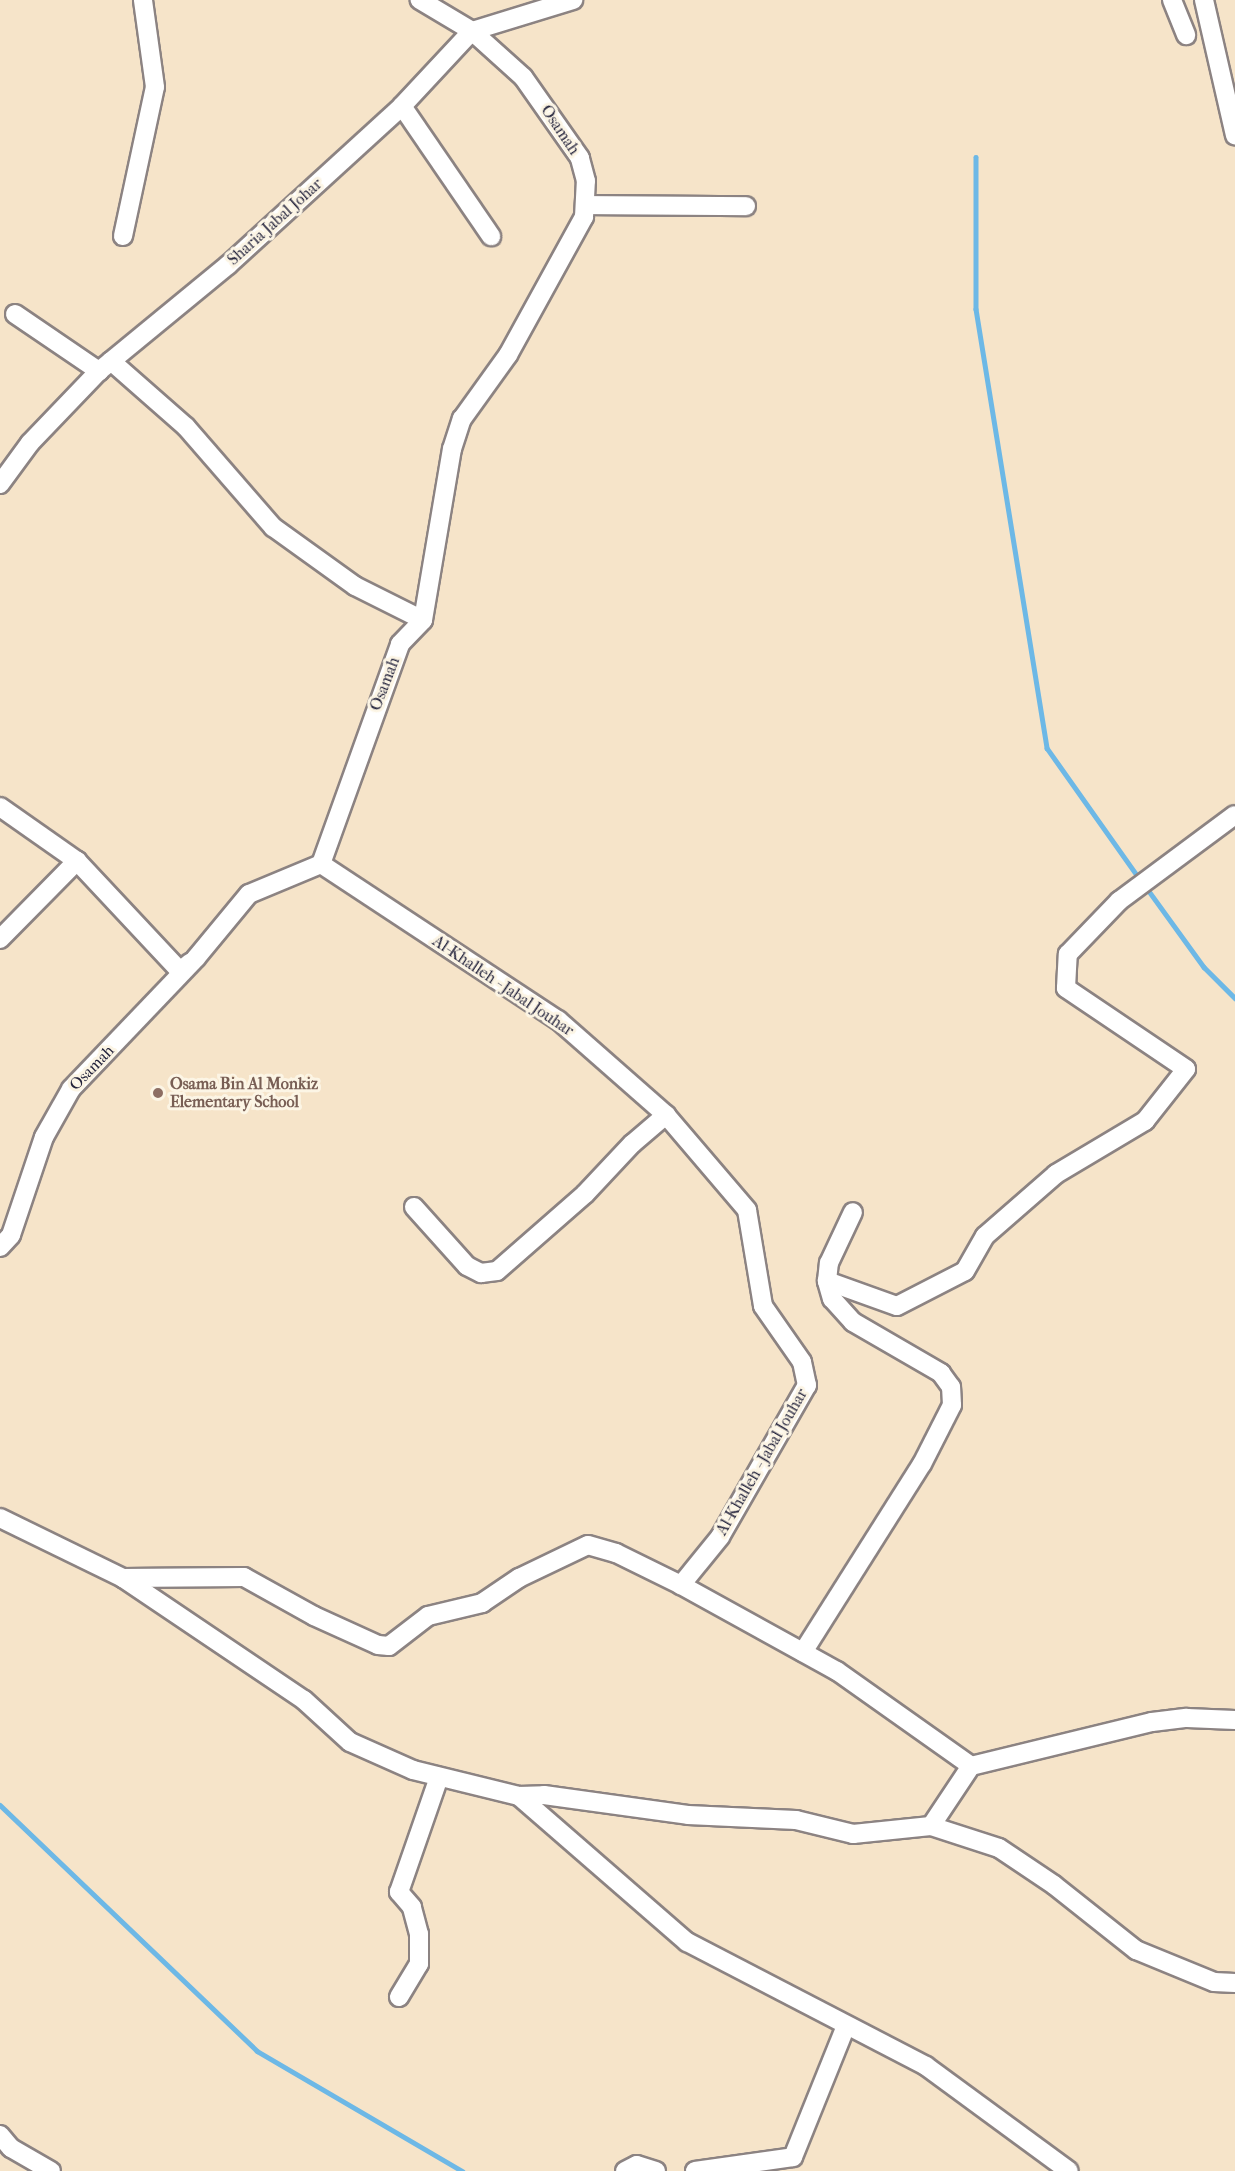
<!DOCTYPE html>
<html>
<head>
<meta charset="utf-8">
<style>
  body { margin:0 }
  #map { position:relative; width:1235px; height:2171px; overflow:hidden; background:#f6e4c9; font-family:"IM FELL French Canon",serif }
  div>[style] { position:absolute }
  .stream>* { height:4.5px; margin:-2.25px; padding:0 2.25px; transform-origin:2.25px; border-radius:2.25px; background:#6db8e6 }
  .roads { filter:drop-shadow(2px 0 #8c8382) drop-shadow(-2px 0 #8c8382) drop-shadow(0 2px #8c8382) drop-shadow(0 -2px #8c8382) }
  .minor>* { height:18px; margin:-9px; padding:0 9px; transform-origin:9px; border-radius:9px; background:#fff }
  .dots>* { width:16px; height:16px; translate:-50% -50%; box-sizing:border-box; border:3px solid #fcf5e5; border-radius:50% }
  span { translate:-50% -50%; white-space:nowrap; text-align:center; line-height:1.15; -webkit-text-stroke:6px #fcf5e5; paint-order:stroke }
  .street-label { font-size:16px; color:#22223b }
  .education-label { font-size:16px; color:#785e54; font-weight:700 }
  .left { translate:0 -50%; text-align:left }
</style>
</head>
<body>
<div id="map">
  <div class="stream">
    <i style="left:976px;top:157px;width:152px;rotate:90deg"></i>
    <i style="left:976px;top:309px;width:445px;rotate:80.8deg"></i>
    <i style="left:1047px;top:748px;width:163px;rotate:54.7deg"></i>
    <i style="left:1146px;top:887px;width:99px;rotate:54.1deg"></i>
    <i style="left:1204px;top:967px;width:44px;rotate:45deg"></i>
    <i style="left:0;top:1805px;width:356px;rotate:43.7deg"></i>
    <i style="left:257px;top:2051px;width:238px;rotate:30.3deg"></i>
  </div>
  <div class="roads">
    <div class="minor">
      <i style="left:1172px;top:0;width:38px;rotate:68deg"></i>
      <i style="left:1204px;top:0;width:139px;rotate:77.1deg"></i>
      <i style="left:402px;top:106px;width:158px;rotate:55.6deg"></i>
      <i style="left:586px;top:205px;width:160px;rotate:0.4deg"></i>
      <i style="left:123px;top:236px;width:152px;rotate:-77.9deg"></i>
      <i style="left:155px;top:87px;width:88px;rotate:-97.9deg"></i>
      <i style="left:15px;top:314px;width:102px;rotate:34.2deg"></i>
      <i style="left:111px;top:361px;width:100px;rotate:41.3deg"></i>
      <i style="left:186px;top:427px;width:133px;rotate:49deg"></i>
      <i style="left:273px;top:527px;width:101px;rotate:35.7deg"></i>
      <i style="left:355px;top:586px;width:76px;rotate:26.6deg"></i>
      <i style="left:0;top:484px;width:51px;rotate:-53.8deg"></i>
      <i style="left:30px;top:443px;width:100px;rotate:-46.2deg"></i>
      <i style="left:99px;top:371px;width:167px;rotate:-39.4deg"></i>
      <i style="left:228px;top:265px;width:236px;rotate:-42.4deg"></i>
      <i style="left:402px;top:106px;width:103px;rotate:-47deg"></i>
      <i style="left:472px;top:31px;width:106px;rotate:-17.1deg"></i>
      <i style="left:0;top:807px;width:94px;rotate:35deg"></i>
      <i style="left:77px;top:861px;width:151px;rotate:46.9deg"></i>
      <i style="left:180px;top:971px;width:13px;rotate:-39deg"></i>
      <i style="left:321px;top:864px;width:284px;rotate:33.4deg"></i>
      <i style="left:558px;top:1020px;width:144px;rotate:41.3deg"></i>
      <i style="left:666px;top:1115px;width:125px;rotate:49.5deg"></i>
      <i style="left:747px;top:1210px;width:97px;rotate:80.5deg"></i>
      <i style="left:763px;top:1306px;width:68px;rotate:55.1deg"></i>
      <i style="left:802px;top:1362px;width:24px;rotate:78deg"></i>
      <i style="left:807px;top:1385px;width:175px;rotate:119.8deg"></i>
      <i style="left:720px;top:1537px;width:62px;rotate:129.1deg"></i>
      <i style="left:0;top:939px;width:110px;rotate:-45.4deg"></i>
      <i style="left:414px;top:1207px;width:79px;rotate:48.1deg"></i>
      <i style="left:467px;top:1266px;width:16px;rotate:27deg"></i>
      <i style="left:481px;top:1273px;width:16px;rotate:-7deg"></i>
      <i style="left:497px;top:1271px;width:117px;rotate:-41.2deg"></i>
      <i style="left:585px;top:1194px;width:69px;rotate:-46.8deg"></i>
      <i style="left:632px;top:1144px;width:45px;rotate:-40.5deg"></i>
      <i style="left:0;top:1247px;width:16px;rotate:-47deg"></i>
      <i style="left:11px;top:1235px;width:103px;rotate:-71.4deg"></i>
      <i style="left:44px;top:1137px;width:55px;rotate:-60.6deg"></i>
      <i style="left:71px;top:1089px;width:181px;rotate:-46.3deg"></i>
      <i style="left:196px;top:958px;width:83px;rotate:-50.4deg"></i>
      <i style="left:249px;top:894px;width:78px;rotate:-22.6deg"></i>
      <i style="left:321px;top:864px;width:234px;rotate:-70.2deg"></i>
      <i style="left:400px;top:644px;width:33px;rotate:-46deg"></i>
      <i style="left:423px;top:620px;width:173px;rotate:-80.4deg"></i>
      <i style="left:452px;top:449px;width:32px;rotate:-72deg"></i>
      <i style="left:462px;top:419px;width:79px;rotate:-54.3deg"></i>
      <i style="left:508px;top:355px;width:158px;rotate:-61.2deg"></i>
      <i style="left:584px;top:217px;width:36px;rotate:-87deg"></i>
      <i style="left:586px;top:181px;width:24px;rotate:-105deg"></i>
      <i style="left:580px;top:158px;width:99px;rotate:-125.1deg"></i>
      <i style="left:523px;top:77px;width:69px;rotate:-138deg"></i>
      <i style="left:472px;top:31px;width:61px;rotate:-149.2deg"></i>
      <i style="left:827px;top:1281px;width:74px;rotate:19.7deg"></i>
      <i style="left:897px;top:1306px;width:76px;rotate:-27.2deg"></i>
      <i style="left:965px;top:1271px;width:40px;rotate:-60.3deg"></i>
      <i style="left:985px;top:1236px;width:94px;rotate:-41.1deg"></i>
      <i style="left:1056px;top:1174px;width:104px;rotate:-30.8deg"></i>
      <i style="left:1145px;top:1121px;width:66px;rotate:-51.7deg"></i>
      <i style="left:1186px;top:1069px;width:145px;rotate:-146deg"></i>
      <i style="left:1066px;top:988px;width:34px;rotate:-87deg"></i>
      <i style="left:1068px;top:954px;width:74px;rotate:-46.1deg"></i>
      <i style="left:1119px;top:901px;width:144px;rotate:-36.6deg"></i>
      <i style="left:0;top:1518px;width:137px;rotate:26deg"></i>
      <i style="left:123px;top:1578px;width:218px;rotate:34deg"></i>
      <i style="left:304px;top:1700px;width:62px;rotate:42.4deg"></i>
      <i style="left:350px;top:1742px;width:69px;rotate:24deg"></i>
      <i style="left:413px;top:1770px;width:109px;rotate:13.8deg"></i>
      <i style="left:519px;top:1796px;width:25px;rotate:-2deg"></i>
      <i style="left:544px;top:1795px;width:145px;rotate:7.9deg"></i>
      <i style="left:688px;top:1815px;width:108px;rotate:2.7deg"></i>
      <i style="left:796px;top:1820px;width:59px;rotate:13.8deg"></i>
      <i style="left:853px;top:1834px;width:78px;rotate:-5.9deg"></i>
      <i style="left:931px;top:1826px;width:71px;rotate:17.9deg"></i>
      <i style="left:999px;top:1848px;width:66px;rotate:33.9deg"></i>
      <i style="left:1054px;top:1885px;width:105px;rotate:38.4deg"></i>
      <i style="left:1136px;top:1950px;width:84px;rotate:22.3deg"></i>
      <i style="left:1214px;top:1982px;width:21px;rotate:3deg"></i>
      <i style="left:123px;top:1578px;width:121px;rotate:-0.5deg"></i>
      <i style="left:244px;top:1577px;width:80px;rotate:29.1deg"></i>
      <i style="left:314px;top:1616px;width:70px;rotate:24.4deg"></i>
      <i style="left:378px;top:1645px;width:11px;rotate:5deg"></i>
      <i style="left:389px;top:1646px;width:49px;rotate:-37.6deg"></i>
      <i style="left:428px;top:1616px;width:56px;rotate:-13.5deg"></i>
      <i style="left:482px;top:1603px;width:45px;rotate:-34deg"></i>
      <i style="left:519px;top:1578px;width:76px;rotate:-25.6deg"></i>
      <i style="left:588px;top:1545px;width:29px;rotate:16deg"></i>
      <i style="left:616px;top:1553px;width:72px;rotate:26.2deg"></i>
      <i style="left:681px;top:1585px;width:178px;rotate:28.9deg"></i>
      <i style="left:837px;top:1671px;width:164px;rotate:35.3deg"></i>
      <i style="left:803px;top:1652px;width:222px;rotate:-57.7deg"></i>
      <i style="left:922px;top:1464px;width:66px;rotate:-63deg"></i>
      <i style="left:952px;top:1405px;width:18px;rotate:-93deg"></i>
      <i style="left:951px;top:1387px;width:17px;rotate:-126deg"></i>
      <i style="left:941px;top:1373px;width:102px;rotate:-149.9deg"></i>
      <i style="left:853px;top:1322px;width:31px;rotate:-132deg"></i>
      <i style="left:832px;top:1299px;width:19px;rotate:-106deg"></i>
      <i style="left:827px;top:1281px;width:18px;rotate:-84deg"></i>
      <i style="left:829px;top:1263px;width:56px;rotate:-64.8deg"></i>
      <i style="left:519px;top:1796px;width:223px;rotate:41deg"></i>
      <i style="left:687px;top:1942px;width:269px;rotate:27.4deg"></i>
      <i style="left:926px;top:2066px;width:177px;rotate:36.3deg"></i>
      <i style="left:931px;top:1826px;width:72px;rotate:-56.3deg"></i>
      <i style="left:971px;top:1766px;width:186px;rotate:-13.7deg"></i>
      <i style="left:1152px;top:1722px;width:35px;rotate:-7deg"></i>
      <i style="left:1187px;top:1718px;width:48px;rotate:2.4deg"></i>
      <i style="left:399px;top:1997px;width:39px;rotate:-59deg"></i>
      <i style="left:419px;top:1964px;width:30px;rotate:-90deg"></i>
      <i style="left:419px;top:1934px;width:28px;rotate:-105deg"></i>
      <i style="left:412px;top:1907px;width:20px;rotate:-131deg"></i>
      <i style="left:399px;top:1892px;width:122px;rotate:-70.8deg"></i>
      <i style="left:0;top:2135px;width:17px;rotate:50deg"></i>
      <i style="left:11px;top:2148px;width:46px;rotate:29.9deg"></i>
      <i style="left:625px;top:2171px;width:13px;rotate:-27deg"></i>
      <i style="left:637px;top:2165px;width:20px;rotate:18deg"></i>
      <i style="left:695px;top:2171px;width:99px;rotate:-8.1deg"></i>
      <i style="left:793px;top:2157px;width:141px;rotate:-68deg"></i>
    </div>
  </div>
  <div class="dots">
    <i style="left:158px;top:1093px;background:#8d6e63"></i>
  </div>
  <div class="street-label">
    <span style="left:560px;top:130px;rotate:56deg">Osamah</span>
    <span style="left:275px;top:222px;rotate:-42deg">Sharia Jabal Johar</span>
    <span style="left:385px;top:684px;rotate:-69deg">Osamah</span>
    <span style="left:503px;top:986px;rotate:34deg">Al-Khalleh - Jabal Jouhar</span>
    <span style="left:92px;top:1068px;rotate:-46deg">Osamah</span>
    <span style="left:762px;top:1462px;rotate:-60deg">Al-Khalleh - Jabal Jouhar</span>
  </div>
  <div class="education-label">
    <span class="left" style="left:170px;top:1093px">Osama Bin Al Monkiz<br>Elementary School</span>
  </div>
</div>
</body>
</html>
